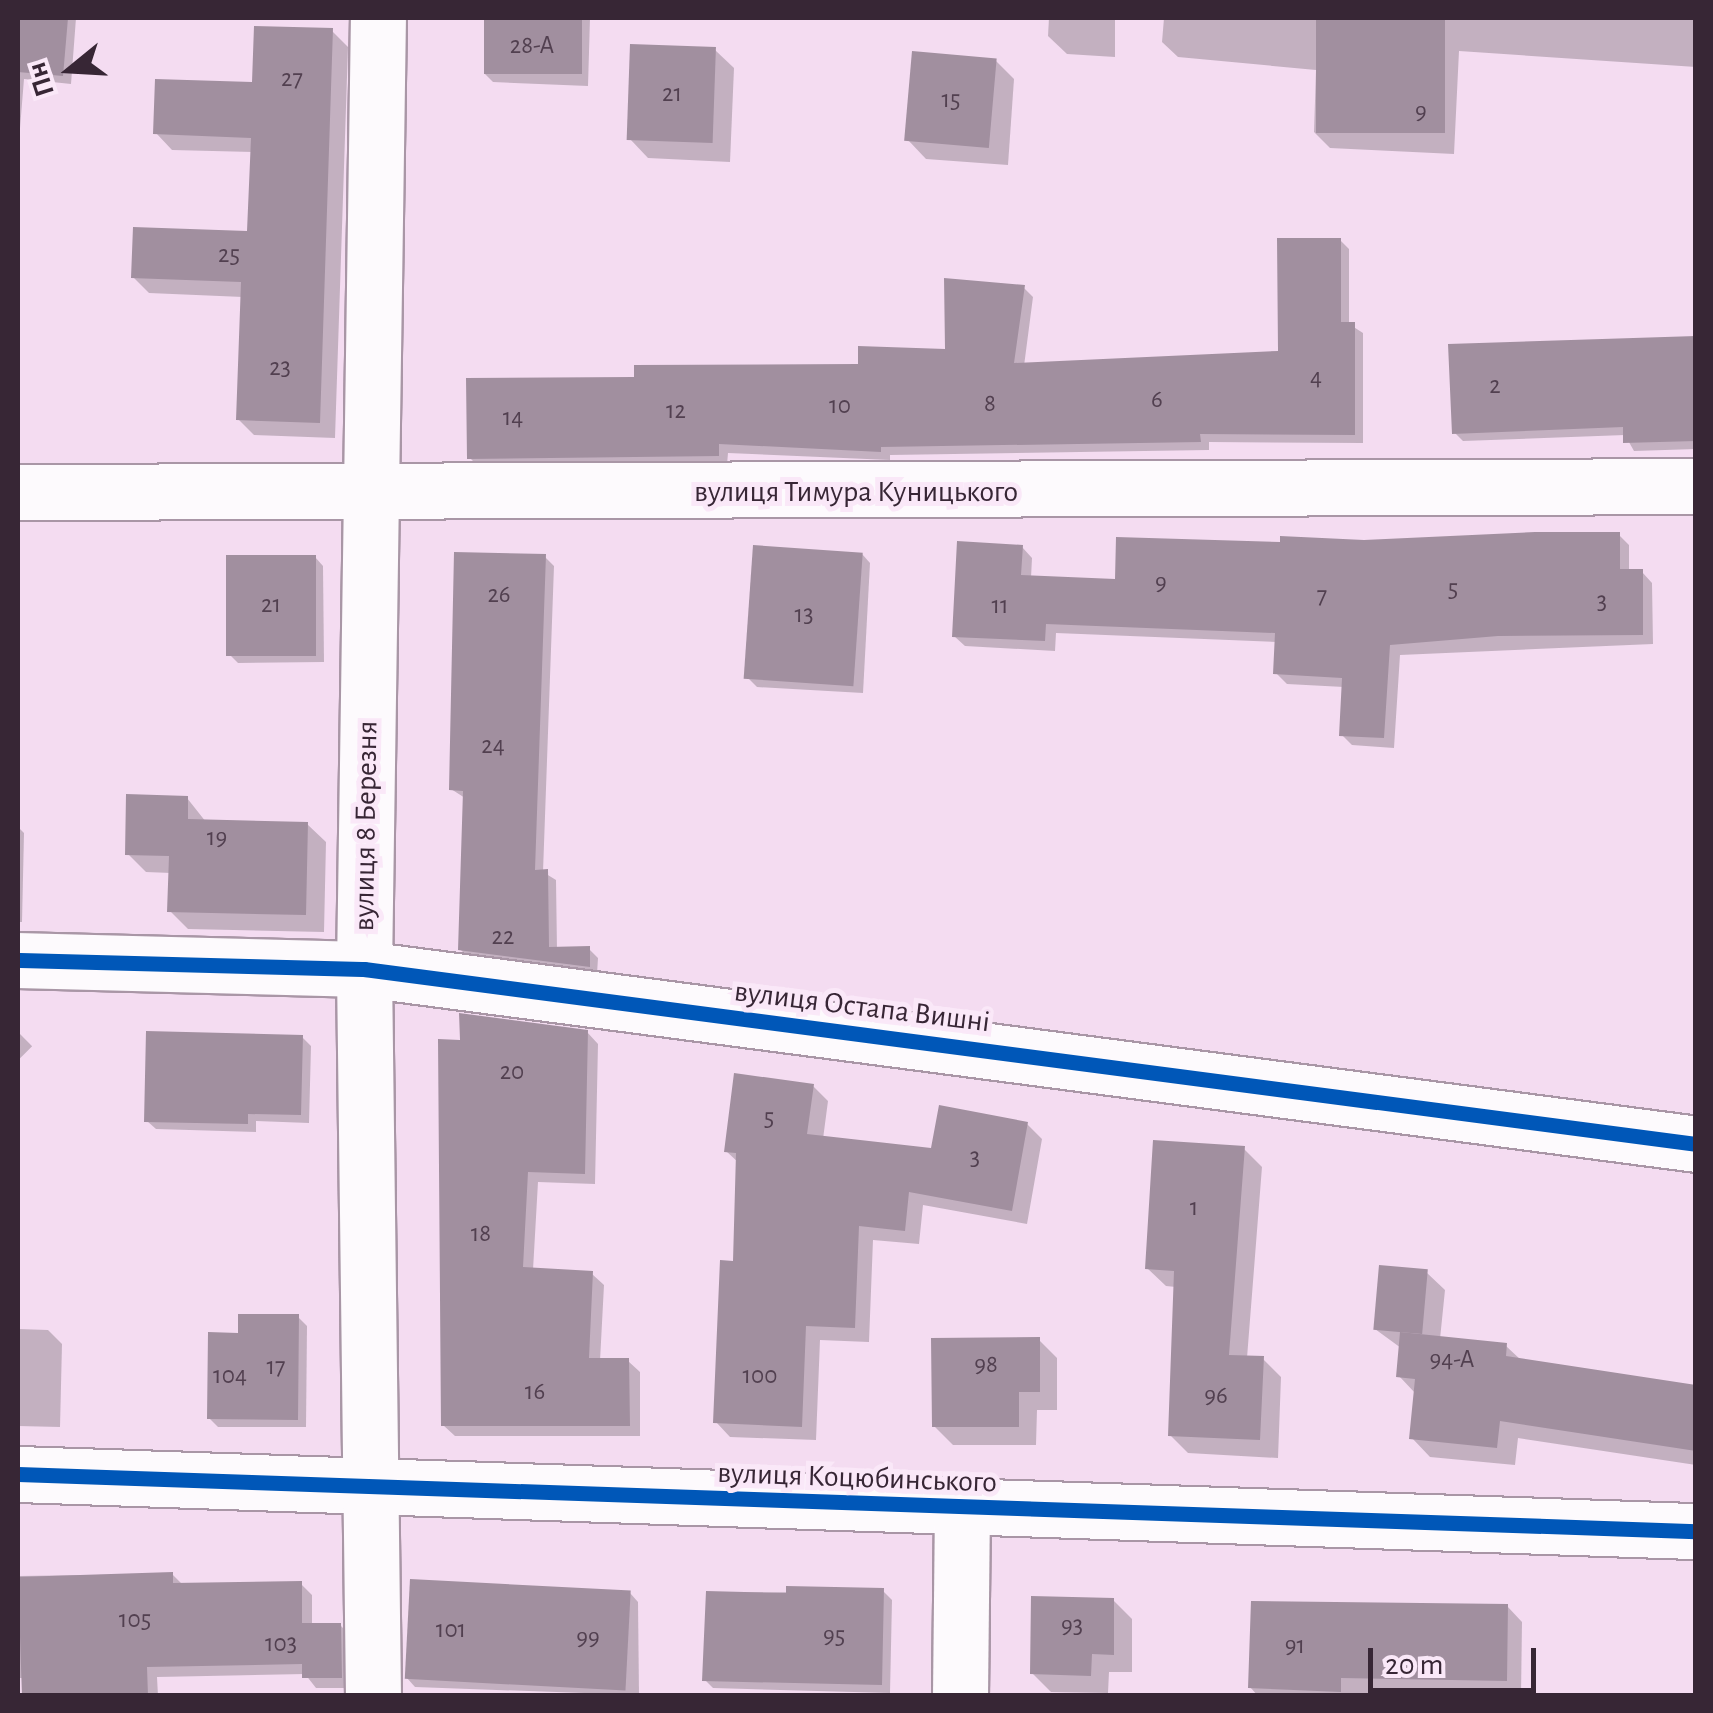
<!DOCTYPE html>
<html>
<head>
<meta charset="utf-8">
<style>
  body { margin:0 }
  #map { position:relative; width:1713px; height:1713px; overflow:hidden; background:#f4dcf1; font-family:"Alegreya Sans",sans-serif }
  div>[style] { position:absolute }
  .shadow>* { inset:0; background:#0003; transform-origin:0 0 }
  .building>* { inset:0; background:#a18f9f; transform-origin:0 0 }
  .roads { filter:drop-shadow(2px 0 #a996a6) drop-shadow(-2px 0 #a996a6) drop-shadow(0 2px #a996a6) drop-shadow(0 -2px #a996a6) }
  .minor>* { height:55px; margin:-27.5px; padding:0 27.5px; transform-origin:27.5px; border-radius:27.5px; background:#fdfafd }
  .cycleway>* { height:15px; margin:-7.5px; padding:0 7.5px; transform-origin:7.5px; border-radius:7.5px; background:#0057b8 }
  span { translate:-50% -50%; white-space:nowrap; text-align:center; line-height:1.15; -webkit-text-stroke:10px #fae8f8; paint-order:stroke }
  .number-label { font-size:25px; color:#524050 }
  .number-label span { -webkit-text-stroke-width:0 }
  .street-label { font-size:30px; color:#372635 }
  .frame { position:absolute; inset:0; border:20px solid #372635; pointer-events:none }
  .north { position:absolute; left:20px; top:20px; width:100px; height:100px; -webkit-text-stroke:8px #fae8f8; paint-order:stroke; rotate:252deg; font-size:28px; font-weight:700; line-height:40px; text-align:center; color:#372635 }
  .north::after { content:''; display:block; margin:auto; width:35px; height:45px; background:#372635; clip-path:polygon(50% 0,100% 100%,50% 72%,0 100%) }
  .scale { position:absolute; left:1368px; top:1648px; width:168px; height:45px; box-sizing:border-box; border:5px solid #372635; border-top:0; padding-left:12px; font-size:30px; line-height:35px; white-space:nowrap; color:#372635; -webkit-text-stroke:8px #fae8f8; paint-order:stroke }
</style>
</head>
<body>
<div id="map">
  <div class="shadow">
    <i style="clip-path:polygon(18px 18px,76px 18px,71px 84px,24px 79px,18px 153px)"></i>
    <i style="clip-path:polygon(486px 18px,590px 18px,588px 86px,493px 82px,484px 73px)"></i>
    <i style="clip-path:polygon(1049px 18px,1115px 18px,1115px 57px,1067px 54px,1048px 36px)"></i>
    <i style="clip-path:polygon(1164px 18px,1696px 18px,1696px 67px,1459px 51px,1454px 154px,1330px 148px,1314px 132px,1316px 70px,1178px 57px,1162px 42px)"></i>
    <i style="clip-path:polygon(332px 31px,348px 47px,335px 438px,254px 435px,238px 419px,243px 297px,149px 293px,133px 277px,250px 233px,253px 152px,172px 150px,156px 133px,255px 85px)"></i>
    <i style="clip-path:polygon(715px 50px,734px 68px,730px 162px,648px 158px,630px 139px)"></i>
    <i style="clip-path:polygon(996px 61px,1014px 79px,1008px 165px,926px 159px,908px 140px)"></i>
    <i style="clip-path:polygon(1340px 240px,1349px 249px,1349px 324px,1363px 333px,1363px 443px,1209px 442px,1209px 450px,890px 455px,890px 460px,728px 453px,727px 465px,479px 467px,470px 458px,636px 379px,860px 367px,947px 352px,1024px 288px,1033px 297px,1024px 366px,1280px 354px)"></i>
    <i style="clip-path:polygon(1696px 338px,1696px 449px,1634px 451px,1625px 435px,1463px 441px,1454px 432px)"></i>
    <i style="clip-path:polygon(1619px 535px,1629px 545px,1629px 572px,1642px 572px,1652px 583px,1653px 644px,1400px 655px,1394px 748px,1352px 745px,1342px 735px,1344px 687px,1287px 684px,1276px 673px,1278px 642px,1056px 633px,1055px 651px,965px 646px,954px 636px,1022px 547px,1032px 558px,1031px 578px,1117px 582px,1282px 545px)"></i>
    <i style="clip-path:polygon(862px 554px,870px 563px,863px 693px,757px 687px,748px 678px)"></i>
    <i style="clip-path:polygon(315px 557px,323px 566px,324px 662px,238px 663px,229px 654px)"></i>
    <i style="clip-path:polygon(545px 557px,554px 566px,543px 872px,556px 880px,557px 950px,589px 949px,598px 958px,597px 974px,469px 958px,460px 949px,465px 798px,451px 789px)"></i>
    <i style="clip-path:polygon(187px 798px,206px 822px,307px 824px,326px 842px,324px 932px,188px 929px,170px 911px,171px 873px,146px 872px,128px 854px)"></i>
    <i style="clip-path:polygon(18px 827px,24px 833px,22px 922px,18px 922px)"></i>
    <i style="left:18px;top:1032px;width:20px;height:195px;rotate:45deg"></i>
    <i style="clip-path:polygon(587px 1032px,598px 1044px,595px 1184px,538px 1182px,533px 1270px,592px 1274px,604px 1285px,600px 1361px,628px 1361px,640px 1372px,640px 1436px,455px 1436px,443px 1425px,440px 1042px)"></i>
    <i style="clip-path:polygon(302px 1037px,311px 1046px,309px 1123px,256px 1121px,256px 1132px,156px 1129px,147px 1121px)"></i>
    <i style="clip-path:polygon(813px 1086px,828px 1101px,823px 1139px,933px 1151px,1027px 1124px,1042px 1139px,1027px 1224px,923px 1205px,919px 1244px,873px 1240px,869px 1342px,820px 1340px,816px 1440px,730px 1437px,716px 1422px,735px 1264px,739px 1163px,726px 1151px)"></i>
    <i style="clip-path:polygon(1244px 1149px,1262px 1167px,1247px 1358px,1263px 1359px,1281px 1377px,1278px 1458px,1188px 1453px,1170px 1435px,1176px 1287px,1166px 1286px,1147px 1268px)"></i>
    <i style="clip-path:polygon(1426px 1272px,1445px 1290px,1440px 1339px,1506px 1346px,1522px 1361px,1696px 1388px,1696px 1465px,1518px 1438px,1515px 1465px,1430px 1457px,1412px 1438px,1416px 1394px,1399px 1376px,1401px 1348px,1375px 1329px)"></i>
    <i style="clip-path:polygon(298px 1317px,307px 1326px,306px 1427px,218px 1427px,209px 1418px,241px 1335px)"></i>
    <i style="clip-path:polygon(18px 1329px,48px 1330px,62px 1344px,60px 1427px,18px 1426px)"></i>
    <i style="clip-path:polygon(1039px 1340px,1057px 1358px,1057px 1410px,1037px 1410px,1036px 1445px,953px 1445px,934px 1426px)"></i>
    <i style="clip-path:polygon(172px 1574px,183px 1585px,301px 1584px,312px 1595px,312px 1626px,340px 1625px,351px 1636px,352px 1688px,316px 1688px,305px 1674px,157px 1677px,158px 1696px,25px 1696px,25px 1678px,18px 1678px,18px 1576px)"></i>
    <i style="clip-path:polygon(883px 1591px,892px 1600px,890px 1693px,713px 1688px,705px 1680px,708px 1593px)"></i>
    <i style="clip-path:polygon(630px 1593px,638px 1602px,639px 1695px,415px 1687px,407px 1678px)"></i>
    <i style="clip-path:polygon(1113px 1600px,1132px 1619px,1132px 1672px,1109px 1672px,1108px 1693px,1051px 1692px,1032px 1673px)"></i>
    <i style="clip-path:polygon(1507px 1606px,1522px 1622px,1521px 1695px,1258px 1696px,1250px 1687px)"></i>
  </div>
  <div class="building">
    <i style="clip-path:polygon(18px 18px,68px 18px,63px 76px,18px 72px)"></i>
    <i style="left:484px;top:18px;width:98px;height:56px"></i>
    <i style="left:1316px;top:18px;width:129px;height:115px"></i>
    <i style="clip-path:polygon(254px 26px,333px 28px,320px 423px,236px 420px,241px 282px,131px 278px,133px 227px,247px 231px,251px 138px,153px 134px,155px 79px,252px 82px)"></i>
    <i style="left:630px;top:44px;width:86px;height:96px;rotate:2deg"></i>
    <i style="left:912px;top:51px;width:85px;height:90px;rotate:5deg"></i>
    <i style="clip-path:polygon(1277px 238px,1341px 238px,1341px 322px,1355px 322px,1355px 435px,1200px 434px,1201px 442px,881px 447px,881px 452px,719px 444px,719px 456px,467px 459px,466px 378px,634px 377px,634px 365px,858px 364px,858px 346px,945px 349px,944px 278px,1025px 285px,1014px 363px,1278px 351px)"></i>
    <i style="clip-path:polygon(1696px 336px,1696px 441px,1623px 443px,1623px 427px,1452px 434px,1448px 344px)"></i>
    <i style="clip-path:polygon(1535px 532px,1620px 532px,1620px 569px,1643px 569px,1643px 635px,1498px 636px,1390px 645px,1384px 738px,1339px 736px,1342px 678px,1273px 674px,1275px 633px,1046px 624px,1045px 641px,952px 637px,957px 541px,1023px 545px,1021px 575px,1115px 579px,1116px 537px,1280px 542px,1280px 536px,1364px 540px)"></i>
    <i style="left:753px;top:545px;width:110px;height:134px;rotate:4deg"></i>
    <i style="clip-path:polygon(454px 552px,546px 554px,535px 870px,548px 869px,549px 947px,590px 946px,590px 967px,458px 950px,463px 791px,449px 790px)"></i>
    <i style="left:226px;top:555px;width:90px;height:101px"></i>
    <i style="clip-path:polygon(126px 794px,188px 796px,188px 819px,308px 822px,306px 915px,167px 912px,169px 856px,125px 855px)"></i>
    <i style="clip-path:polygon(459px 1013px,588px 1030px,585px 1174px,528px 1172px,523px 1267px,593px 1271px,589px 1358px,629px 1358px,630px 1426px,441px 1426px,438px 1039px,460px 1040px)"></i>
    <i style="clip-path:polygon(146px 1031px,303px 1035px,301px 1115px,248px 1114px,248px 1124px,144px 1122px)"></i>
    <i style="clip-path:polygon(734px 1073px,814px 1084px,807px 1134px,931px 1148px,939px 1105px,1028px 1122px,1012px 1211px,909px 1192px,905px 1231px,859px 1226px,855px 1328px,806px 1326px,802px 1427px,713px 1423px,720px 1260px,733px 1261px,736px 1153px,724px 1152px)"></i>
    <i style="clip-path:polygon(1153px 1140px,1245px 1146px,1229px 1355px,1264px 1356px,1260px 1440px,1168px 1436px,1174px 1271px,1145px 1269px)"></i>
    <i style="left:1379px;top:1265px;width:49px;height:65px;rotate:5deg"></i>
    <i style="clip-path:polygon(238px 1314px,299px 1314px,298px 1420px,207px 1419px,208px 1332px,238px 1333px)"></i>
    <i style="clip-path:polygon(1400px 1332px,1507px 1343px,1506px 1356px,1696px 1385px,1696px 1451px,1500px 1421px,1497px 1448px,1409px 1439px,1415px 1379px,1396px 1377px)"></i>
    <i style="clip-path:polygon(1040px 1337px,1040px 1392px,1019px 1392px,1019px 1427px,932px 1427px,931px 1338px)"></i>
    <i style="clip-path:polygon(173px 1572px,173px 1583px,302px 1581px,302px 1623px,341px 1623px,342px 1678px,302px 1678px,302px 1641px,302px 1664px,147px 1667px,148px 1696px,22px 1696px,18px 1577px)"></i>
    <i style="left:410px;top:1579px;width:221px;height:100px;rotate:3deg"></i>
    <i style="clip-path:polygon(786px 1586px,884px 1588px,882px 1685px,702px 1681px,706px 1591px,786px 1593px)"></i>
    <i style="clip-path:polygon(1031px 1596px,1114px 1598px,1114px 1655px,1092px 1654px,1091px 1676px,1030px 1674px)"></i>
    <i style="clip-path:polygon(1251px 1601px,1508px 1604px,1507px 1681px,1341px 1678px,1341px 1692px,1248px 1688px)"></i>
  </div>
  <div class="roads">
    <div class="minor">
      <i style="left:18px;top:492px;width:1678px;rotate:-0.2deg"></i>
      <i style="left:18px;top:960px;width:346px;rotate:1.5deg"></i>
      <i style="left:364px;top:969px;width:1343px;rotate:7.48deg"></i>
      <i style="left:18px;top:1474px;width:1679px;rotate:1.95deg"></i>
      <i style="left:373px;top:1696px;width:727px;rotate:-90.71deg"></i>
      <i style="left:364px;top:969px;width:951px;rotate:-89.16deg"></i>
      <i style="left:960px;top:1696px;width:186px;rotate:-89.4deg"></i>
    </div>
  </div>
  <div class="cycleway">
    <i style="left:18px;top:960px;width:346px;rotate:1.5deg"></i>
    <i style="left:364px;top:969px;width:1343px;rotate:7.48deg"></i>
    <i style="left:18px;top:1474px;width:1679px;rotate:1.95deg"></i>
  </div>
  <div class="number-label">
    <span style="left:532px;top:46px">28-А</span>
    <span style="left:292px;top:79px">27</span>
    <span style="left:672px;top:94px">21</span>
    <span style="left:951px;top:100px">15</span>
    <span style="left:1421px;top:112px">9</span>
    <span style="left:229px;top:255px">25</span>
    <span style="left:280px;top:368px">23</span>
    <span style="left:1316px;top:378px">4</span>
    <span style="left:1495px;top:386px">2</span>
    <span style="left:1157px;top:400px">6</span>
    <span style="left:990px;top:404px">8</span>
    <span style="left:840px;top:406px">10</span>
    <span style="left:676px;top:411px">12</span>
    <span style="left:513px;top:418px">14</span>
    <span style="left:1161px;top:583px">9</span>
    <span style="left:1453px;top:589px">5</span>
    <span style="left:499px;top:595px">26</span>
    <span style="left:1322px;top:596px">7</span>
    <span style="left:1602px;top:602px">3</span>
    <span style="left:271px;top:605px">21</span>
    <span style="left:1000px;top:606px">11</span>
    <span style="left:804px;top:615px">13</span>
    <span style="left:493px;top:746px">24</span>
    <span style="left:217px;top:838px">19</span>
    <span style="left:503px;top:937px">22</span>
    <span style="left:512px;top:1072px">20</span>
    <span style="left:769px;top:1118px">5</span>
    <span style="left:975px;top:1158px">3</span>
    <span style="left:1194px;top:1208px">1</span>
    <span style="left:481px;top:1234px">18</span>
    <span style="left:1452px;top:1360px">94-А</span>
    <span style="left:986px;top:1365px">98</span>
    <span style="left:276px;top:1367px">17</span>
    <span style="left:230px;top:1376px">104</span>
    <span style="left:760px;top:1376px">100</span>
    <span style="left:535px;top:1392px">16</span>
    <span style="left:1216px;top:1396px">96</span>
    <span style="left:135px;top:1620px">105</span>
    <span style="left:1072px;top:1626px">93</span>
    <span style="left:451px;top:1630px">101</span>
    <span style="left:834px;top:1636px">95</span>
    <span style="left:588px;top:1638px">99</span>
    <span style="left:281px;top:1644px">103</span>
    <span style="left:1295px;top:1646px">91</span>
  </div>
  <div class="street-label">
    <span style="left:856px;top:492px">вулиця Тимура Куницького</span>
    <span style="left:366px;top:826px;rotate:-89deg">вулиця 8 Березня</span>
    <span style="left:862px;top:1007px;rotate:7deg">вулиця Остапа Вишні</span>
    <span style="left:857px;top:1478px;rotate:2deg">вулиця Коцюбинського</span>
  </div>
  <div class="frame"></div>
  <div class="north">Пн</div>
  <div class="scale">20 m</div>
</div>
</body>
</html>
